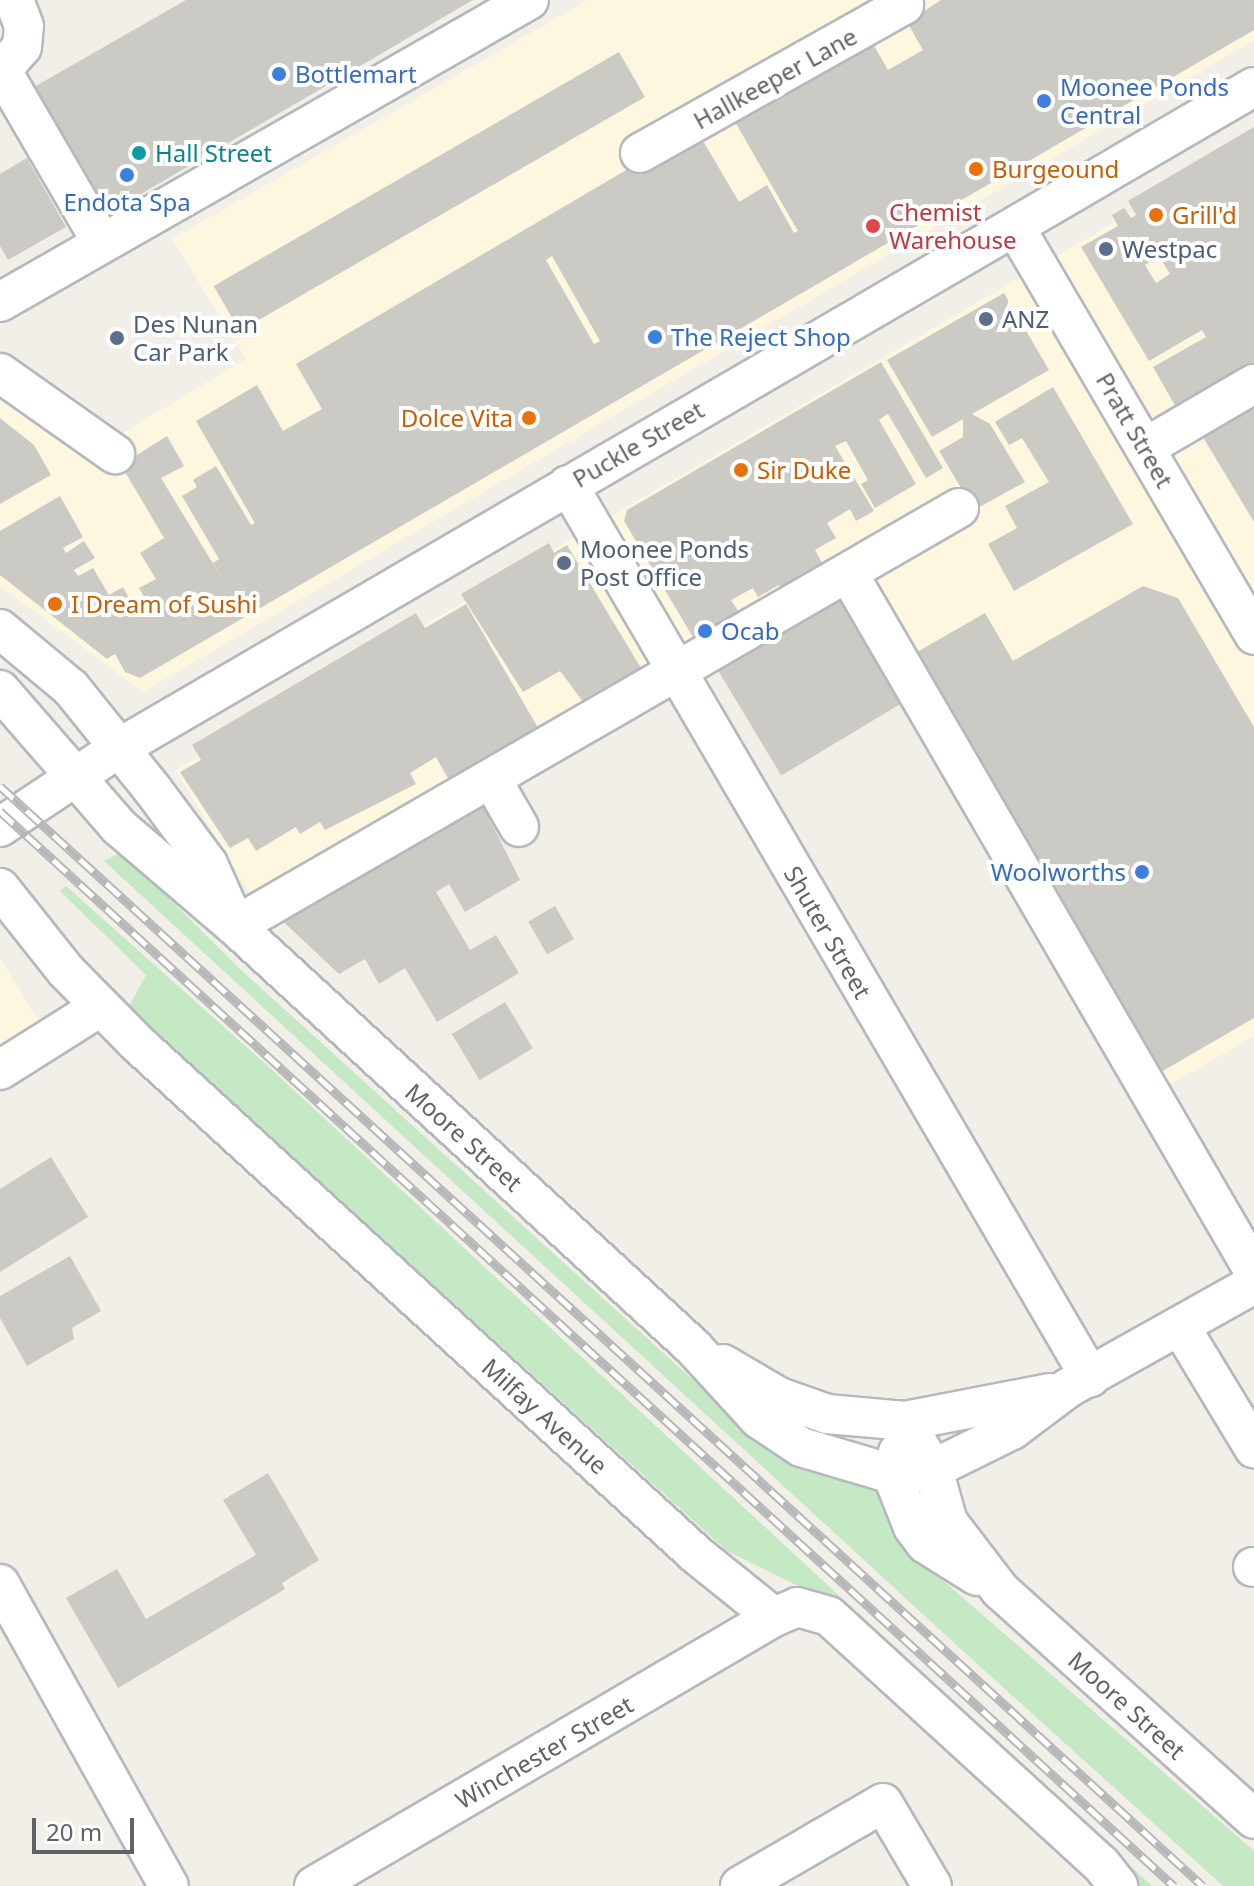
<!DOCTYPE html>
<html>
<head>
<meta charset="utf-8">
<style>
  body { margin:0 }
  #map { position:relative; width:1254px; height:1886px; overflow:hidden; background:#f1efe8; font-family:"Noto Sans",sans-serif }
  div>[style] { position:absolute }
  .commercial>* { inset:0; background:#fef7e0 }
  .green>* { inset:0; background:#c5e8c5 }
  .building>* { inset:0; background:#cccac5; transform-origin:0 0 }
  .roads { filter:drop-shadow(2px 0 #b5b8bc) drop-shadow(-2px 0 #b5b8bc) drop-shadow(0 2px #b5b8bc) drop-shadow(0 -2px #b5b8bc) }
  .minor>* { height:38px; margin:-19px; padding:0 19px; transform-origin:19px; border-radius:19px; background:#fff }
  .rail>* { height:9px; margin-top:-4.5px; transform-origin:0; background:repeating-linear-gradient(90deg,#fff 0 18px,#b6b7b8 0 36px); box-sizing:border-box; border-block:2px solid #b6b7b8 }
  .dots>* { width:22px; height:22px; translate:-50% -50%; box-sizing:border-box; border:4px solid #fff; border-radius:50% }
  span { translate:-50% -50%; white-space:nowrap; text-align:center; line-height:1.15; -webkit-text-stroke:8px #fff; paint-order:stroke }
  .shop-label { font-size:24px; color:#366cbe }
  .left { translate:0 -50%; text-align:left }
  .right { translate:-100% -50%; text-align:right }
  .street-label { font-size:24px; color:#5f6368 }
  .culture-label { font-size:24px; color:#0d838f }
  .food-label { font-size:24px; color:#c56008 }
  .health-label { font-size:24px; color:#be3a42 }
  .service-label { font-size:24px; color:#4e5e75 }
  .scale { position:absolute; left:32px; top:1818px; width:102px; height:36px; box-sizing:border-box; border:4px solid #5f6368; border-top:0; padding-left:10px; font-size:24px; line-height:28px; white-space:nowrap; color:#5f6368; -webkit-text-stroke:6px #fff; paint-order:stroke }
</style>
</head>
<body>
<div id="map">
  <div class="commercial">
    <i style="clip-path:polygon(588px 0,1254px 0,1254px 40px,143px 692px,0 586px,0 353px,119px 435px,246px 359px,172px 239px)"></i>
    <i style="clip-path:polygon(1254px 141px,1254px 1036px,1154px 1094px,850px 566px,258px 907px,176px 770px)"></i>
    <i style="clip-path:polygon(0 958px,49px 1038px,0 1078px)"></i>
  </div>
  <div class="green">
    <i style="clip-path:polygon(122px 852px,240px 969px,758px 1439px,875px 1485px,916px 1557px,1254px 1851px,1254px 1886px,1223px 1886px,964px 1652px,104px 861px)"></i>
    <i style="clip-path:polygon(66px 886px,271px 1069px,1152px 1886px,1124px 1886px,833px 1603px,727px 1551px,128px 1008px,146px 975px,60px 891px)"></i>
  </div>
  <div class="building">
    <i style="clip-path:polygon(186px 0,473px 0,105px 215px,27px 91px)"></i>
    <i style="clip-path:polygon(evenodd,941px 0,1254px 0,1254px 30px,140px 678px,125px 672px,115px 654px,107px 659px,0 575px,0 531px,60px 496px,83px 537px,63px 548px,66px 553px,84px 541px,95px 558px,74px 570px,78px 576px,93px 568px,109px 595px,123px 587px,137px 613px,149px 606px,139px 588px,156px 579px,140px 553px,164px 538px,121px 465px,167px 436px,184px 466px,161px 478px,226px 585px,213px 563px,219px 559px,182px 496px,197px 487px,193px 480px,216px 466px,251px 525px,255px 523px,196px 421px,257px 385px,283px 431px,322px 409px,296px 364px,696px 129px,739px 202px,767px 185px,794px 233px,798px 231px,731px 115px,868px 35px,888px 70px,923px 50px,907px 22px,941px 0,552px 256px,600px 341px,594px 344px,546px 260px,552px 256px)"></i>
    <i style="left:619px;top:52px;width:52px;height:468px;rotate:60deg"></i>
    <i style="clip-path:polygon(evenodd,1254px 127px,1254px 364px,1177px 409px,1153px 367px,1206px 337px,1202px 330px,1149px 361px,1081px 247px,1118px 226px,1112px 215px,1124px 208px,1131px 218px,1136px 215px,1128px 201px,1254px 127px,1159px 256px,1170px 274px,1156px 283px,1145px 265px,1159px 256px)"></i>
    <i style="clip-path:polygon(27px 158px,66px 227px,8px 260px,0 246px,0 174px)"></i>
    <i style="clip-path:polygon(1004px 293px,1049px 370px,972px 414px,990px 424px,1025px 482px,974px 510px,939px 451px,963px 437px,963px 419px,932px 437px,887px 360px)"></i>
    <i style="clip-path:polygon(881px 362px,943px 468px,926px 478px,888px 414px,883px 417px,879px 420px,916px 484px,875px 508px,861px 484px,868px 480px,846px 441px,835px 446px,874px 511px,856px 521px,850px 509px,827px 523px,836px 538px,815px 550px,828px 574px,786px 598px,779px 585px,758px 597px,753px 588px,731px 600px,745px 622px,700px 649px,624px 521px,627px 510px)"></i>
    <i style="clip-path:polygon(1053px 387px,1133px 524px,1014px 591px,988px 544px,1017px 528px,1005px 506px,1049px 482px,1022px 438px,1009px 445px,995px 422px)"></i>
    <i style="clip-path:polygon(1254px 396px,1254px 522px,1198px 429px)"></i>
    <i style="clip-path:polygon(0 418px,34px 445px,51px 475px,0 504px)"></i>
    <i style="clip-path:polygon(549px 543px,554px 553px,567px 545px,647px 678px,587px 707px,560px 671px,523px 692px,461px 594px)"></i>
    <i style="left:840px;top:584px;width:134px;height:149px;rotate:59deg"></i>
    <i style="clip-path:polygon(1143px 586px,1178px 598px,1254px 727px,1254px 1018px,1149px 1079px,905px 659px,985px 613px,1013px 661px)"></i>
    <i style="clip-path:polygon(466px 604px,544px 738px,504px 761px,498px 751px,450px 782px,436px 757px,410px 773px,416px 784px,325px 830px,320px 822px,300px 834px,296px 827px,256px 851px,248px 838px,230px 848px,180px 772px,201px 760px,192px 745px,416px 613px,425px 628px)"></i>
    <i style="clip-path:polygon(482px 804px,520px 880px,465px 912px,449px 884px,436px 892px,470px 950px,496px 935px,519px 973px,437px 1022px,405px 968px,379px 984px,365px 959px,339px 974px,275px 914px)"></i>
    <i style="left:555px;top:906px;width:38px;height:31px;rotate:60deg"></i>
    <i style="left:505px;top:1002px;width:54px;height:62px;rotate:59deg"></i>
    <i style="clip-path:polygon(51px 1157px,88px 1217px,0 1272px,0 1189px)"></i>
    <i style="clip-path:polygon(70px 1256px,101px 1311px,72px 1328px,74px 1339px,27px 1366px,0 1318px,0 1296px)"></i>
    <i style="clip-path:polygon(268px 1473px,319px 1560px,282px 1583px,285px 1589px,118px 1688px,66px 1598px,117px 1569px,146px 1619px,256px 1555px,223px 1500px)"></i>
  </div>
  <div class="roads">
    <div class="minor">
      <i style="left:2px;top:71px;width:199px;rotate:59.8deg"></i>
      <i style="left:0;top:72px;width:33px;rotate:-49deg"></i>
      <i style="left:22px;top:47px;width:21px;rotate:-85deg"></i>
      <i style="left:24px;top:26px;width:28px;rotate:-111deg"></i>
      <i style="left:640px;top:153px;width:303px;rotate:-29.3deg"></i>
      <i style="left:904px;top:5px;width:6px;rotate:-121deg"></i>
      <i style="left:1015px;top:227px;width:473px;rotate:59.6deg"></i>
      <i style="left:0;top:302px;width:609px;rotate:-29.72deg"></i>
      <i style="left:0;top:373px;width:141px;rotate:35.2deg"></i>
      <i style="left:1146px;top:447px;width:125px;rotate:-30.3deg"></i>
      <i style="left:568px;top:485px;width:1034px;rotate:59.66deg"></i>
      <i style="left:848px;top:573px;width:807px;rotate:59.82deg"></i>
      <i style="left:0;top:629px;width:92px;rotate:39.7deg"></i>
      <i style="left:71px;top:688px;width:131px;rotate:51.2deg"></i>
      <i style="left:153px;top:790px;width:92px;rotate:53.4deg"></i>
      <i style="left:208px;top:864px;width:61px;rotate:65.9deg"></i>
      <i style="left:0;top:690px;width:181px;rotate:49deg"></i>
      <i style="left:119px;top:827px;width:153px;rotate:40.5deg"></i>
      <i style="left:235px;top:926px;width:622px;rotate:42.59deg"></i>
      <i style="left:693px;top:1347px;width:98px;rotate:47.5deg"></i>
      <i style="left:759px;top:1419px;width:50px;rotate:33.7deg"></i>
      <i style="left:801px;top:1447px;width:95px;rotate:16.5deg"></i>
      <i style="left:892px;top:1474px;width:41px;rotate:-7deg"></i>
      <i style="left:933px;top:1469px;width:88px;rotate:-26.3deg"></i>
      <i style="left:1012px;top:1430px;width:70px;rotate:-36.9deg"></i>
      <i style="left:1068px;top:1388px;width:213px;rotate:-29.2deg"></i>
      <i style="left:492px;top:780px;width:54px;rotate:60.1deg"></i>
      <i style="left:0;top:827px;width:143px;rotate:-33.6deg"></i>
      <i style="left:119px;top:748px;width:1313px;rotate:-30.22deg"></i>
      <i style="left:0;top:888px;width:106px;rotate:51.5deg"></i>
      <i style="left:66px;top:971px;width:103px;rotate:45.4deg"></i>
      <i style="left:138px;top:1044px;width:759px;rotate:42.44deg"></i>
      <i style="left:698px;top:1556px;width:97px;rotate:38.8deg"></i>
      <i style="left:774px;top:1617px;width:25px;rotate:-23deg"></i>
      <i style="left:797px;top:1607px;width:33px;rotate:16deg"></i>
      <i style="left:829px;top:1616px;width:368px;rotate:42.4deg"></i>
      <i style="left:1101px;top:1864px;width:28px;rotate:52deg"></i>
      <i style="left:235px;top:926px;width:836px;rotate:-30deg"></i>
      <i style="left:0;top:1070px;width:118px;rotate:-32.2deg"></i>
      <i style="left:1180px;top:1326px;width:143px;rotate:58.8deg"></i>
      <i style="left:723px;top:1364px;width:65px;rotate:30.5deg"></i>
      <i style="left:779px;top:1397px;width:51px;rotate:19.5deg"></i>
      <i style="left:827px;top:1414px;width:78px;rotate:5.1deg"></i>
      <i style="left:905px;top:1421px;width:148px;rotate:-10.9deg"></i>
      <i style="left:905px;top:1421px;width:56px;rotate:59.7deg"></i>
      <i style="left:933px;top:1469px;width:55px;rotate:74.2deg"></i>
      <i style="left:948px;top:1522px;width:86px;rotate:52.6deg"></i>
      <i style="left:1000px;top:1590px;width:342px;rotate:42deg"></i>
      <i style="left:898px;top:1452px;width:23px;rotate:105deg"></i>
      <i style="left:892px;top:1474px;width:57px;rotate:68.4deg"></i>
      <i style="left:913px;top:1527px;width:21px;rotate:53deg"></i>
      <i style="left:926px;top:1544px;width:60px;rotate:32.1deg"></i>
      <i style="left:1253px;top:1567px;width:1px"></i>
      <i style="left:0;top:1584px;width:346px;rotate:60.8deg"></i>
      <i style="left:314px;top:1886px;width:533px;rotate:-30.32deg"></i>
      <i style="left:740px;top:1886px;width:165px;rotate:-30.1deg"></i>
      <i style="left:883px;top:1803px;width:96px;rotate:59.4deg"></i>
    </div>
  </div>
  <div class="rail">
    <i style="left:0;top:786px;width:1630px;rotate:42.44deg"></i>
    <i style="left:0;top:811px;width:1592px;rotate:42.48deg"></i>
  </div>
  <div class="dots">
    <i style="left:279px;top:74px;background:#3f7fe0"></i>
    <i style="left:1044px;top:101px;background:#3f7fe0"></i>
    <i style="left:139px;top:153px;background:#0f9aa8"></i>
    <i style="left:976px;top:169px;background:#e8710a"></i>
    <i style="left:127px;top:175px;background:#3f7fe0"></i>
    <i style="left:1156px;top:215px;background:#e8710a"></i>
    <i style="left:873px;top:226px;background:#e0444e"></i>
    <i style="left:1106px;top:249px;background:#5c6f8a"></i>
    <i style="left:986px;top:319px;background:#5c6f8a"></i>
    <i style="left:655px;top:337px;background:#3f7fe0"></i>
    <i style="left:117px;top:338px;background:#5c6f8a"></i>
    <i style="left:529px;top:418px;background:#e8710a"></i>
    <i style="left:741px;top:470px;background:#e8710a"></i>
    <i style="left:564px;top:563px;background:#5c6f8a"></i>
    <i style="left:55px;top:604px;background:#e8710a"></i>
    <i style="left:705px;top:631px;background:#3f7fe0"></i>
    <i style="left:1142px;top:872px;background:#3f7fe0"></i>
  </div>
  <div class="shop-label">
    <span class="left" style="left:295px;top:74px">Bottlemart</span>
    <span class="left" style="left:1060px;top:101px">Moonee Ponds<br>Central</span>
    <span style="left:127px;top:202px">Endota Spa</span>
    <span class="left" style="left:671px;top:337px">The Reject Shop</span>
    <span class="left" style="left:721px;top:631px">Ocab</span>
    <span class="right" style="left:1126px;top:872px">Woolworths</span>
  </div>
  <div class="street-label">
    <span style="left:775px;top:78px;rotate:-29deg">Hallkeeper Lane</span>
    <span style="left:1135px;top:430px;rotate:60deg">Pratt Street</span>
    <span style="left:638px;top:444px;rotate:-30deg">Puckle Street</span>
    <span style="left:828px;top:932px;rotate:60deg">Shuter Street</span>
    <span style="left:464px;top:1137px;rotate:42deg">Moore Street</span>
    <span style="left:545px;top:1416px;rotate:42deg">Milfay Avenue</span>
    <span style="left:1127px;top:1705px;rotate:42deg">Moore Street</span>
    <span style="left:544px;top:1752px;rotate:-30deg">Winchester Street</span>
  </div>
  <div class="culture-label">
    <span class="left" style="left:155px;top:153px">Hall Street</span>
  </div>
  <div class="food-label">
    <span class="left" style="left:992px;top:169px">Burgeound</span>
    <span class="left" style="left:1172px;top:215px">Grill'd</span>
    <span class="right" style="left:513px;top:418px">Dolce Vita</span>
    <span class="left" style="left:757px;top:470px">Sir Duke</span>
    <span class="left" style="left:71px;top:604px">I Dream of Sushi</span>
  </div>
  <div class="health-label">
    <span class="left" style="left:889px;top:226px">Chemist<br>Warehouse</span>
  </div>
  <div class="service-label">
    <span class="left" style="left:1122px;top:249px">Westpac</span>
    <span class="left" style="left:1002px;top:319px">ANZ</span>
    <span class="left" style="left:133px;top:338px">Des Nunan<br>Car Park</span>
    <span class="left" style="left:580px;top:563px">Moonee Ponds<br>Post Office</span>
  </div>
  <div class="scale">20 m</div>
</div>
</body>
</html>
